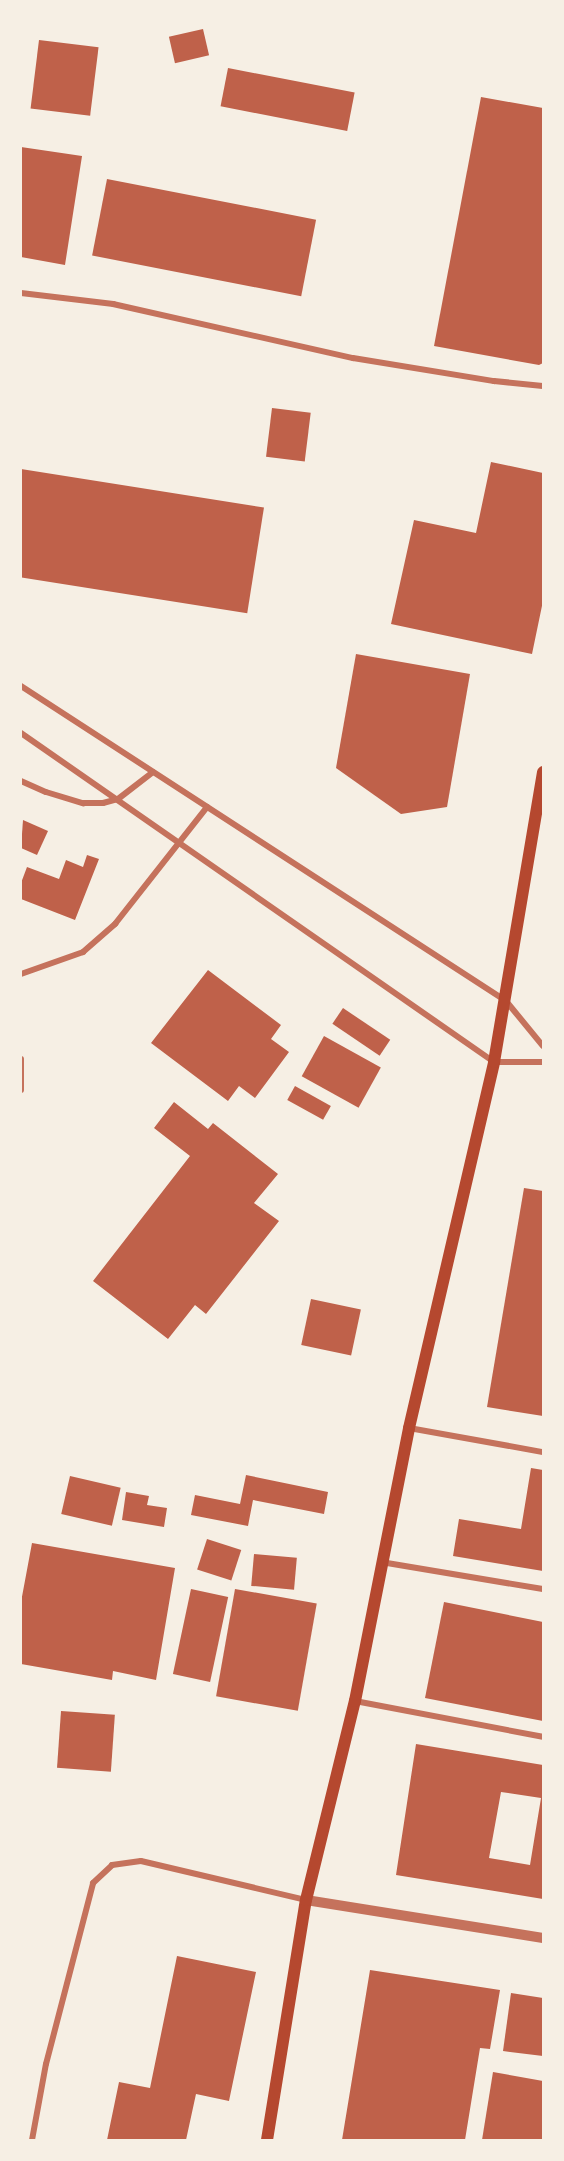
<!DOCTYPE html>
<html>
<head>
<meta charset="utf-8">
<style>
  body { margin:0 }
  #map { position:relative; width:564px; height:2161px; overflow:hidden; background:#f6efe4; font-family:Barlow,sans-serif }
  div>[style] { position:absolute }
  .building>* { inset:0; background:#bf614a; transform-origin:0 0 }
  .minor>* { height:6px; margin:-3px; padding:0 3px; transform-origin:3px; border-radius:3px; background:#c5725c }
  .tertiary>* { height:10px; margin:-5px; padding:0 5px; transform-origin:5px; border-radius:5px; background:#c5725c }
  .secondary>* { height:12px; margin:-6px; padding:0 6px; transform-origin:6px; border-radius:6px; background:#b5482f }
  span { translate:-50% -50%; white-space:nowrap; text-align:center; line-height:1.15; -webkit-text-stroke:6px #f6efe4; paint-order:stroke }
  .frame { position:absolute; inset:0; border:22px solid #f6efe4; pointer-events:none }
</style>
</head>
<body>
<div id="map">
  <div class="building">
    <i style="left:203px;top:29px;width:27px;height:35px;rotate:77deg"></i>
    <i style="left:39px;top:40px;width:60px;height:69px;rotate:7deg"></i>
    <i style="left:228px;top:68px;width:129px;height:39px;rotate:11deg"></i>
    <i style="clip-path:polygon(481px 97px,543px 108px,543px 363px,539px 365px,434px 346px)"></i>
    <i style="clip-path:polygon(21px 147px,82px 156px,65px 265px,21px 257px)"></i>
    <i style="left:107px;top:179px;width:213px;height:78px;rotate:11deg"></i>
    <i style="left:272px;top:408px;width:39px;height:49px;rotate:7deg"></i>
    <i style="clip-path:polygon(491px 462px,543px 473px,543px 601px,532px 654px,391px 624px,414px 520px,476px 533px)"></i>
    <i style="left:21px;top:469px;width:246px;height:107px;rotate:9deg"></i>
    <i style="clip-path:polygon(356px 654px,470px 674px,447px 807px,401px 814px,336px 768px)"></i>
    <i style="clip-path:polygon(23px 820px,48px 831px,37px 855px,21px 848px)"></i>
    <i style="clip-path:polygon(87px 855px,99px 859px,75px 920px,21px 899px,21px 883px,27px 867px,59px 879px,66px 860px,83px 867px)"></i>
    <i style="clip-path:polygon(208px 970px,281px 1025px,271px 1039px,289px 1052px,255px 1098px,239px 1086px,228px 1101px,151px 1043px)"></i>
    <i style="left:343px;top:1008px;width:57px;height:19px;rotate:34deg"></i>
    <i style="left:324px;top:1036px;width:65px;height:46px;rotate:29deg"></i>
    <i style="left:295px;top:1086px;width:41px;height:16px;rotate:29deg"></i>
    <i style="clip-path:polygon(174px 1102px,208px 1129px,213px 1123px,278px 1174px,254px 1203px,279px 1221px,206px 1314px,195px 1305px,168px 1339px,93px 1281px,190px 1156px,154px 1128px)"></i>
    <i style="clip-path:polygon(524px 1188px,543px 1191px,543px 1416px,487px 1407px)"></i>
    <i style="left:311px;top:1299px;width:51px;height:47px;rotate:12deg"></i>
    <i style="clip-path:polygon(531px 1468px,543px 1470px,543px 1571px,453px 1556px,459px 1519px,521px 1529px)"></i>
    <i style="clip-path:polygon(246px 1475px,328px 1492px,324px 1514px,253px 1500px,248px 1526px,191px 1515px,195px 1495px,240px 1504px)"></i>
    <i style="left:70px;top:1476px;width:52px;height:39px;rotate:13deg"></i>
    <i style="clip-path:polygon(126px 1492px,149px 1496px,147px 1505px,167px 1508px,164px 1527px,122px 1520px)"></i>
    <i style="left:207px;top:1539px;width:36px;height:32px;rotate:18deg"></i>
    <i style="clip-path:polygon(32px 1543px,175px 1568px,156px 1680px,113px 1671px,112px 1680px,21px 1664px,21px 1602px)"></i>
    <i style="left:254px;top:1554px;width:43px;height:32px;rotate:5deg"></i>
    <i style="left:191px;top:1589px;width:38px;height:87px;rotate:12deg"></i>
    <i style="left:235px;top:1589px;width:83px;height:109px;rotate:10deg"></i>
    <i style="clip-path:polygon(444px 1602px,543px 1622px,543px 1721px,425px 1698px)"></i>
    <i style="left:61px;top:1711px;width:54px;height:57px;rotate:4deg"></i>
    <i style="clip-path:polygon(evenodd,416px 1744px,543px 1765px,543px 1899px,396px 1875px,416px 1744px,501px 1792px,541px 1798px,530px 1865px,489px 1858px,501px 1792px)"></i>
    <i style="clip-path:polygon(177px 1956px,256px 1972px,229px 2101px,196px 2094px,186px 2140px,107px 2140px,119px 2082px,150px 2088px)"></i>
    <i style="clip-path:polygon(370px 1970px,500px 1990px,490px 2049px,480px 2048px,465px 2140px,342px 2140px)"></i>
    <i style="clip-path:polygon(511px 1993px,543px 1998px,543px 2056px,503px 2051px)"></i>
    <i style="clip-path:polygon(493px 2072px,543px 2081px,543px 2140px,482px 2140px)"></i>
  </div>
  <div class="minor">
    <i style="left:21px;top:293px;width:93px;rotate:6.8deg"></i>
    <i style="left:113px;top:304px;width:246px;rotate:12.7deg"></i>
    <i style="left:353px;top:358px;width:143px;rotate:9.3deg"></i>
    <i style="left:494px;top:381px;width:49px;rotate:5.8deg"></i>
    <i style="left:21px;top:686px;width:578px;rotate:33deg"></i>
    <i style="left:506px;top:1001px;width:58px;rotate:50.6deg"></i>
    <i style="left:21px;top:733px;width:576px;rotate:34.82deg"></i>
    <i style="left:494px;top:1062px;width:49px"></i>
    <i style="left:21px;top:781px;width:27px;rotate:24deg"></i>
    <i style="left:46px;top:792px;width:39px;rotate:17deg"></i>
    <i style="left:83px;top:803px;width:20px"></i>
    <i style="left:103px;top:803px;width:16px;rotate:-15deg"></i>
    <i style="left:118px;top:799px;width:44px;rotate:-37.6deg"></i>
    <i style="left:21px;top:974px;width:66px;rotate:-19.5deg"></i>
    <i style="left:83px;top:952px;width:43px;rotate:-41.2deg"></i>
    <i style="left:115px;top:924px;width:149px;rotate:-51.8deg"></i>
    <i style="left:21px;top:1059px;width:31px;rotate:90deg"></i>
    <i style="left:409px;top:1428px;width:136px;rotate:10.2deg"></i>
    <i style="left:381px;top:1562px;width:164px;rotate:9.5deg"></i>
    <i style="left:355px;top:1701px;width:191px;rotate:10.8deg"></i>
    <i style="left:32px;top:2140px;width:77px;rotate:-79.6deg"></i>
    <i style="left:46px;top:2064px;width:187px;rotate:-75.4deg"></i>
    <i style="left:93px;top:1883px;width:26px;rotate:-43deg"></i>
    <i style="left:112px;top:1865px;width:29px;rotate:-8deg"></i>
    <i style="left:141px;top:1861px;width:170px;rotate:13.3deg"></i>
  </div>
  <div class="tertiary">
    <i style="left:306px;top:1900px;width:240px;rotate:9.1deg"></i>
  </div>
  <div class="secondary">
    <i style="left:267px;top:2140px;width:243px;rotate:-80.8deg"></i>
    <i style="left:306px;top:1900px;width:205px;rotate:-76.2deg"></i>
    <i style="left:355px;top:1701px;width:278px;rotate:-78.8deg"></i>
    <i style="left:409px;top:1428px;width:376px;rotate:-76.9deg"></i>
    <i style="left:494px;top:1062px;width:294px;rotate:-80.4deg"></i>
  </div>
  <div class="frame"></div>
</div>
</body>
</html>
